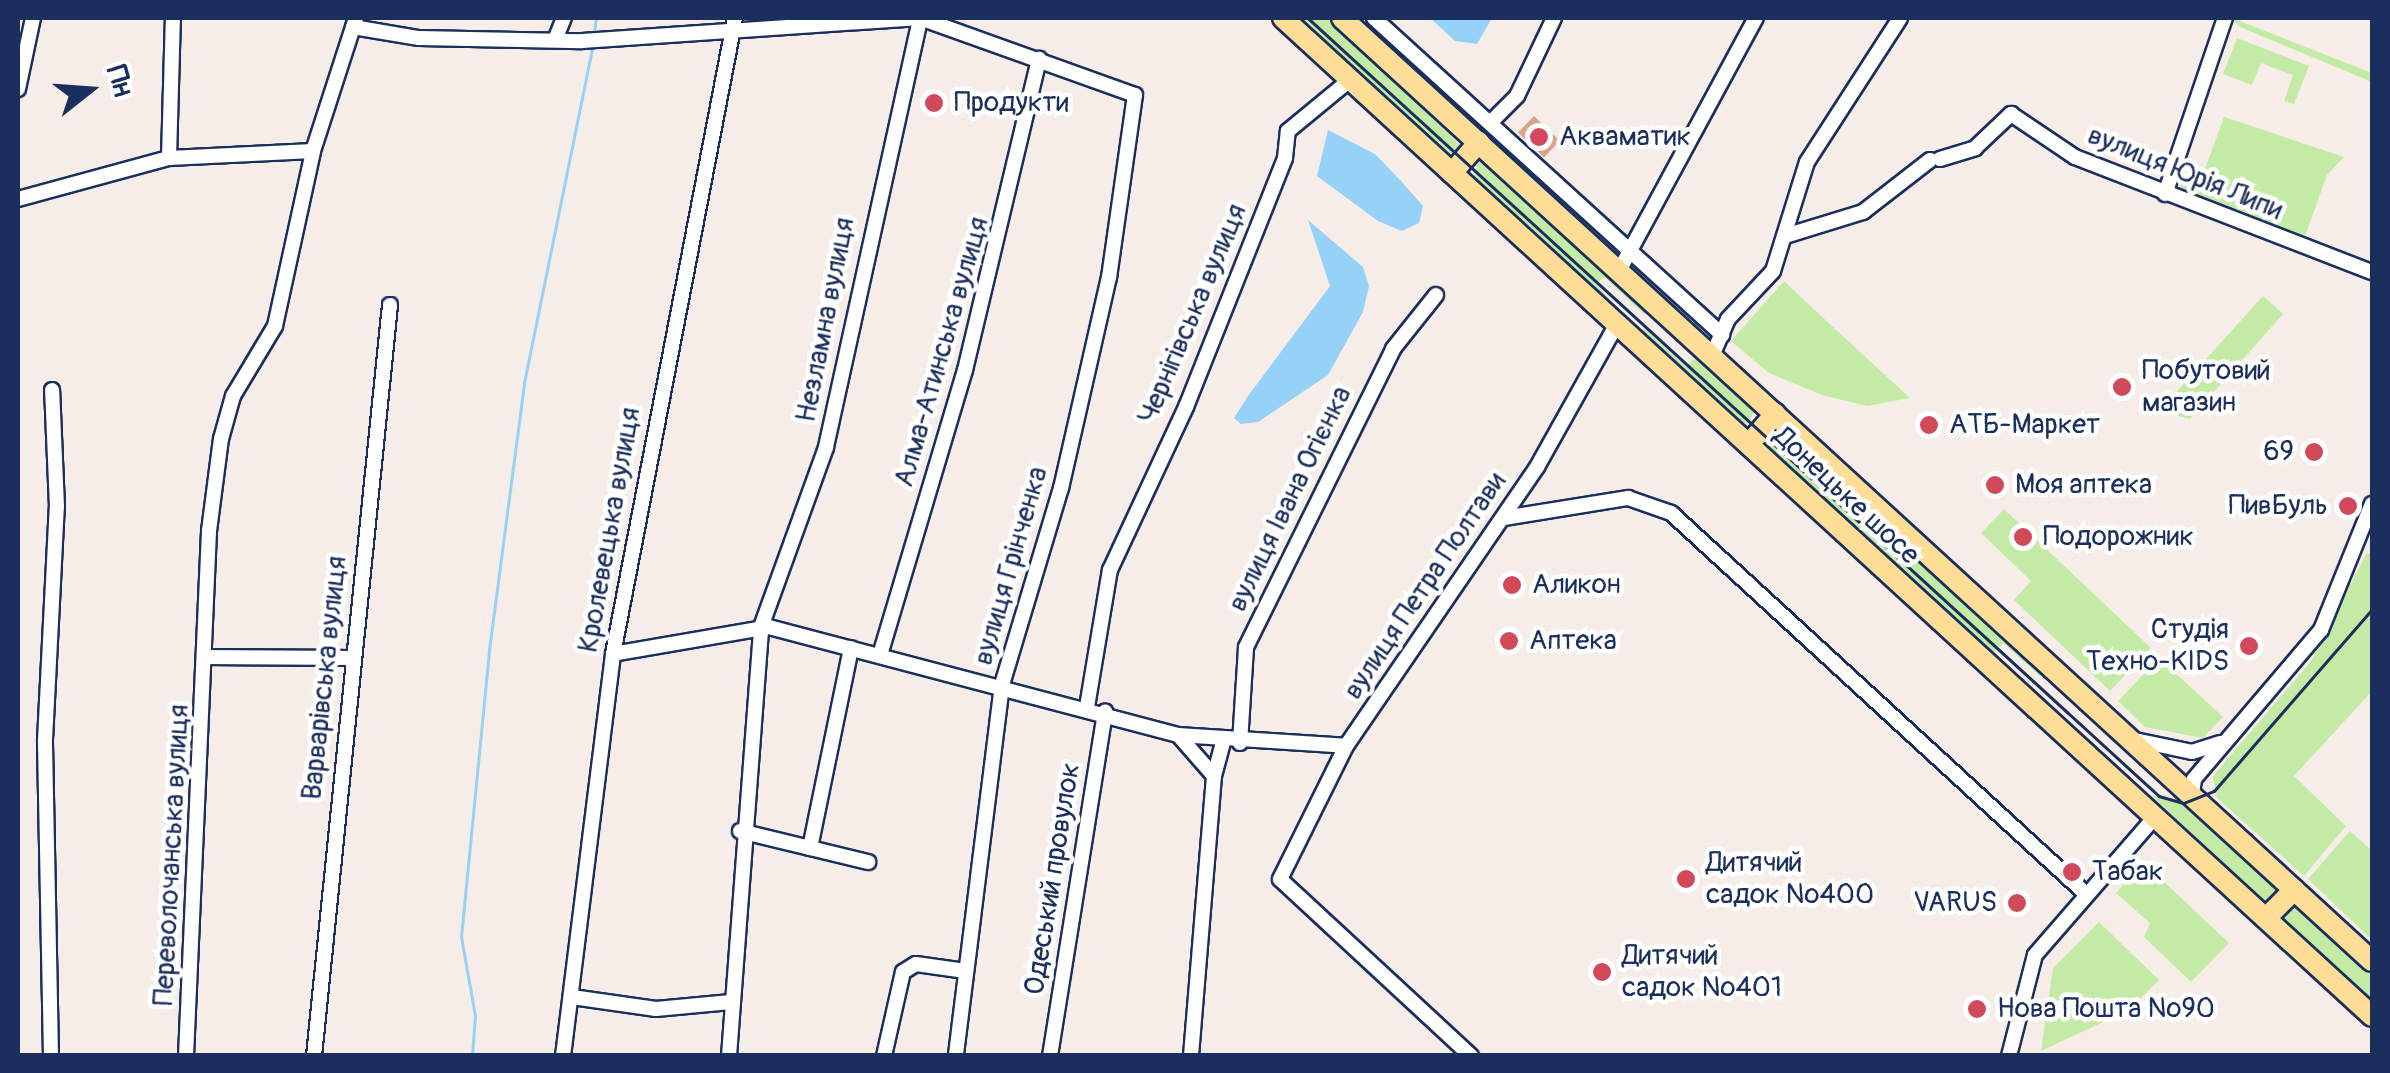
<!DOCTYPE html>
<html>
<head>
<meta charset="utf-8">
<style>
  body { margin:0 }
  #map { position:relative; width:2390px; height:1073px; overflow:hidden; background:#f7ede8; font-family:Pangolin,sans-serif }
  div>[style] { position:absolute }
  .green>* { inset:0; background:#c4eba6 }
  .water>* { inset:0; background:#96d2f7 }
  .stream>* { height:2.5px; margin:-1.25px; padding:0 1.25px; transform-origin:1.25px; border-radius:1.25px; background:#96d2f7 }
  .building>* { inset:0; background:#d8a58c; transform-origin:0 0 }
  .roads { filter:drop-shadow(2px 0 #1b2f5e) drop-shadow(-2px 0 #1b2f5e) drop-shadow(0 2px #1b2f5e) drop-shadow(0 -2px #1b2f5e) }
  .minor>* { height:14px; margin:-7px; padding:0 7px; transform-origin:7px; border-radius:7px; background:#fff }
  .highway>* { height:20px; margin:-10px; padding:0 10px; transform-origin:10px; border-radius:10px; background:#fedd96 }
  .tram>* { height:2.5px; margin:-1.25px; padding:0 1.25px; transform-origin:1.25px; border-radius:1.25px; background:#1b2f5e }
  .dots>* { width:28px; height:28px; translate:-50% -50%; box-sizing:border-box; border:5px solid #fff; border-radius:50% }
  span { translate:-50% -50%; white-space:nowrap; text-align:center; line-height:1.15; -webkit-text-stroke:9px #fff; paint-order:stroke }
  .poi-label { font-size:28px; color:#1b2f5e }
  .left { translate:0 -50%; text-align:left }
  .right { translate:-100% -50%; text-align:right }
  .street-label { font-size:28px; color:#1b2f5e }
  .frame { position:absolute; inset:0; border:20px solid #1b2f5e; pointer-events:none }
  .north { position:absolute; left:40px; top:40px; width:100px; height:100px; -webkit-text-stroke:8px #fff; paint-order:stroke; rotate:73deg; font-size:28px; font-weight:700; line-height:40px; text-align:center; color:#1b2f5e }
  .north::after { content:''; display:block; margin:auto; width:35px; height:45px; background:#1b2f5e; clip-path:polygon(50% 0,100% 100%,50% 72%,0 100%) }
</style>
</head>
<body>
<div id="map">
  <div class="green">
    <i style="clip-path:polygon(1296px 18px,1330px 18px,1462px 147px,1448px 156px)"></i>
    <i style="clip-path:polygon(2232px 18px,2372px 73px,2372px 82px,2240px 27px)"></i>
    <i style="clip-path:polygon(2237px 38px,2309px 66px,2294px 104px,2284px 101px,2293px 75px,2261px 63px,2252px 85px,2223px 74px)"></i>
    <i style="clip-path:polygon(2224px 117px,2344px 157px,2327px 175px,2303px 242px,2180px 194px,2181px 179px,2199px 185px)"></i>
    <i style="clip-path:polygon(1478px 162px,1489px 163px,1650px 310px,1645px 315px,1604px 277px,1596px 284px,1633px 327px,1473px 180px)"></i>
    <i style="clip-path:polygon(1784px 281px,1807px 303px,1910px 398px,1867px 406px,1822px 395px,1769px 373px,1731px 341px)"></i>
    <i style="clip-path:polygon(2263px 296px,2283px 314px,2190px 419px,2159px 411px)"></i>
    <i style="clip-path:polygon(1655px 316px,1755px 409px,1749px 423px,1739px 424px,1640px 333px,1644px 328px,1686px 367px,1695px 358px)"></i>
    <i style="clip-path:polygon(1772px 434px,1781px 434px,2045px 672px,2041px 677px,2003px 643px,1994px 652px,2033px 688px,1766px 449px)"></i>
    <i style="clip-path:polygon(2004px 509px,2151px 648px,2110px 691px,2014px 600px,2031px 581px,1981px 533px)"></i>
    <i style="clip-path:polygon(2366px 554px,2372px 554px,2372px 691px,2294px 776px,2346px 826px,2304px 876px,2217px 798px,2213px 776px,2312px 660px)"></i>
    <i style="clip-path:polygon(2159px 658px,2223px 717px,2203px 738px,2145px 727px,2118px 701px)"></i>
    <i style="clip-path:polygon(2151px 795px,2188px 806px,2372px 974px,2372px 1003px)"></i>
    <i style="clip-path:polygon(2350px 831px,2372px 851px,2372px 940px,2308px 879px)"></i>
    <i style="clip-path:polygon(2143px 862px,2229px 943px,2191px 982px,2144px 937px,2150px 923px,2116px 893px)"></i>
    <i style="clip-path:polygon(2099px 922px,2159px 980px,2129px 1010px,2041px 1051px,2053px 968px)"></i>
  </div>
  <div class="water">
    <i style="clip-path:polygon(1430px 18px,1492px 18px,1477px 44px,1455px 41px)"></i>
    <i style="clip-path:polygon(1328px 130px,1375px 154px,1401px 181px,1423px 206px,1419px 223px,1402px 231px,1378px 221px,1317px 176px)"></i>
    <i style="clip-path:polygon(1308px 220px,1363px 267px,1369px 286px,1363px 312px,1328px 375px,1258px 422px,1241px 424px,1234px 418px,1248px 396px,1330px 286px)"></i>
  </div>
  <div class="stream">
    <i style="left:594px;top:32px;width:14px;rotate:-82deg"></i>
    <i style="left:472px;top:1056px;width:40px;rotate:-85.7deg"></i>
    <i style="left:475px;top:1016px;width:80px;rotate:-100deg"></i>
    <i style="left:461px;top:937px;width:288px;rotate:-84.4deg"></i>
    <i style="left:489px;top:650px;width:269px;rotate:-82.5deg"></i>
    <i style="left:524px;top:383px;width:345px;rotate:-78.5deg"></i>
  </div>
  <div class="building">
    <i style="left:1534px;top:116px;width:36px;height:23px;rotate:44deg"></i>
  </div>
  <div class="roads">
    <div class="minor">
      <i style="left:1374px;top:18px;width:471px;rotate:42.3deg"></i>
      <i style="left:353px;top:27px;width:67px;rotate:9.5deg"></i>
      <i style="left:419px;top:38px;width:163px;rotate:1.1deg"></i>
      <i style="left:582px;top:41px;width:339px;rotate:-3.9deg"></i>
      <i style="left:920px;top:18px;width:228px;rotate:19.7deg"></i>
      <i style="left:1135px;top:95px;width:184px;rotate:98.1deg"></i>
      <i style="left:1109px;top:277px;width:216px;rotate:102.8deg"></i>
      <i style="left:1061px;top:488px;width:206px;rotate:106.7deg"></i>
      <i style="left:1002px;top:685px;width:374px;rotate:97.1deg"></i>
      <i style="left:555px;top:40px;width:24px;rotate:-68deg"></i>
      <i style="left:18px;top:89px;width:73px;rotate:-78.1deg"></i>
      <i style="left:1490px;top:123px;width:38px;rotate:-45deg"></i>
      <i style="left:1517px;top:96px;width:86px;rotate:-64.6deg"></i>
      <i style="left:169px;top:158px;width:140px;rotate:-88.4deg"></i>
      <i style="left:1940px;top:159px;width:37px;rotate:-17deg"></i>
      <i style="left:1975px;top:148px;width:50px;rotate:-43.4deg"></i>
      <i style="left:2011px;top:114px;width:77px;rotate:33.9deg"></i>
      <i style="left:2075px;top:157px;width:318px;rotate:21.2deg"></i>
      <i style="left:2165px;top:194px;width:186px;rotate:-71.2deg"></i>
      <i style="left:18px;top:199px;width:156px;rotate:-15.2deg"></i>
      <i style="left:169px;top:158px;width:144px;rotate:-2.8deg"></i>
      <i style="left:1785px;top:236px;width:82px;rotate:-17.1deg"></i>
      <i style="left:1863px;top:212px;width:85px;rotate:-37.8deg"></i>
      <i style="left:1619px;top:271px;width:288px;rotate:-61.6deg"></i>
      <i style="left:1712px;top:356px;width:40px;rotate:-66.6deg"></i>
      <i style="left:1728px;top:319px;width:66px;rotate:-46.8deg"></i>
      <i style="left:1773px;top:271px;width:114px;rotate:-72.7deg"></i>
      <i style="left:1807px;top:162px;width:171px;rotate:-57.1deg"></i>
      <i style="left:1504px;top:518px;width:126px;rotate:-9.2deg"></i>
      <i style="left:1628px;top:498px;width:46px;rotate:19.2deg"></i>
      <i style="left:1671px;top:513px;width:563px;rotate:42.55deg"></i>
      <i style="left:613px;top:654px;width:158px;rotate:-9.8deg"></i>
      <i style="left:769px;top:627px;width:423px;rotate:14.8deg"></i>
      <i style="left:1178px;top:735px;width:168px;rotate:3.7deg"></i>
      <i style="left:880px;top:655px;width:297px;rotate:-73.4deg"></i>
      <i style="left:965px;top:370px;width:320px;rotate:-76.6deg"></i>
      <i style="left:207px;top:657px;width:141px;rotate:0.4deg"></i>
      <i style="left:1087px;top:707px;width:139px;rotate:-80.5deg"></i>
      <i style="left:1110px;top:570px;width:180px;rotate:-65deg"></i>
      <i style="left:1186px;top:407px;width:268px;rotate:-68.3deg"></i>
      <i style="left:1285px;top:158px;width:27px;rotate:-84deg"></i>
      <i style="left:1288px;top:131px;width:82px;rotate:-39.5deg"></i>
      <i style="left:1179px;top:736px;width:53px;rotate:48.8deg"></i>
      <i style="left:1214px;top:776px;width:281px;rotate:94.7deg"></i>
      <i style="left:2135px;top:740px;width:58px;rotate:11.9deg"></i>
      <i style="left:2192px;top:752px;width:29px;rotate:-18deg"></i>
      <i style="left:1240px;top:743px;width:96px;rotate:-86.4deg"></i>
      <i style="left:1246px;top:647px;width:332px;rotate:-63.7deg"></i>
      <i style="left:1393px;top:349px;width:69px;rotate:-51.5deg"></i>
      <i style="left:1214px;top:776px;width:35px;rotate:-75deg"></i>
      <i style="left:2192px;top:794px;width:15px;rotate:-82deg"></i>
      <i style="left:2194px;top:779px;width:196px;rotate:-49.6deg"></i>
      <i style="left:2321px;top:630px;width:136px;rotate:-68deg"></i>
      <i style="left:740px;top:831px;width:132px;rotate:13.6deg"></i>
      <i style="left:810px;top:848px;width:204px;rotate:-78.4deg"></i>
      <i style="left:572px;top:997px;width:85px;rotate:8.1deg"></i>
      <i style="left:656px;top:1009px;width:75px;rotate:-5.3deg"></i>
      <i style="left:51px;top:1056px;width:316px;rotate:-91.1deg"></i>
      <i style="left:45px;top:740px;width:233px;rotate:-87.1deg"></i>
      <i style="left:57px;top:507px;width:117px;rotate:-92.4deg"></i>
      <i style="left:186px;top:1056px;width:526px;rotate:-87.49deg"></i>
      <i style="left:209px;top:531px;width:93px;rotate:-82.6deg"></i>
      <i style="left:221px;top:439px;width:45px;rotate:-74.4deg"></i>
      <i style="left:233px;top:396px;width:82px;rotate:-59deg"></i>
      <i style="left:275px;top:326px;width:179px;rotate:-77.7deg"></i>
      <i style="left:313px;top:151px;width:140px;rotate:-72.1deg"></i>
      <i style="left:314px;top:1056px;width:755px;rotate:-84.22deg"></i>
      <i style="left:563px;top:1056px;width:405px;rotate:-82.9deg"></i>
      <i style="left:613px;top:654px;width:648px;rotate:-79.14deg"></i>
      <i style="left:729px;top:1056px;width:430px;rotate:-85.7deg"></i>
      <i style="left:761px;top:627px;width:191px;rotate:-70.1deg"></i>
      <i style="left:826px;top:447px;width:439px;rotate:-77.6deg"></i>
      <i style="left:884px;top:1056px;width:86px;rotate:-77.3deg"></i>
      <i style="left:903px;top:972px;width:15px;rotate:-32deg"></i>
      <i style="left:916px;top:964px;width:50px;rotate:8deg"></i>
      <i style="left:1050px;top:1056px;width:349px;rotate:-80.9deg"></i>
      <i style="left:1471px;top:1056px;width:260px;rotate:-137.2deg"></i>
      <i style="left:1280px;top:879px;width:148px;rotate:-63.6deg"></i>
      <i style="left:1346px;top:746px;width:338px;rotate:-55.6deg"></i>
      <i style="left:1537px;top:467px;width:164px;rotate:-60.8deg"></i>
      <i style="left:2009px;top:1056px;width:104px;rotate:-75.6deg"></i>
      <i style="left:2035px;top:955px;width:183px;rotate:-49deg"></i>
    </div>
    <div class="highway">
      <i style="left:1283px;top:18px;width:1477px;rotate:42.5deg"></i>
      <i style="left:1342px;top:18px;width:1396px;rotate:42.48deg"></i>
      <i style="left:1452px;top:173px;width:41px;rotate:-48.9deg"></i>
      <i style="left:1749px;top:444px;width:40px;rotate:-49deg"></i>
      <i style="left:2266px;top:918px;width:40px;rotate:-45deg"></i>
    </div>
  </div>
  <div class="tram">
    <i style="left:1308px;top:18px;width:1153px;rotate:42.43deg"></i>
    <i style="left:2159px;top:796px;width:26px;rotate:16deg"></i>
    <i style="left:2184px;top:803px;width:32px;rotate:-22deg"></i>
    <i style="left:2214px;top:791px;width:241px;rotate:-49deg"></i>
  </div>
  <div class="dots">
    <i style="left:934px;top:103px;background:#d1495b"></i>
    <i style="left:1539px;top:137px;background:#d1495b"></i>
    <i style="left:2122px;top:387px;background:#d1495b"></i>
    <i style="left:1929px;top:425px;background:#d1495b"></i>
    <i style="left:2314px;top:452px;background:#d1495b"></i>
    <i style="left:1995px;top:485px;background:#d1495b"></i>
    <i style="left:2348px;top:506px;background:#d1495b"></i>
    <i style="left:2023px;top:537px;background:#d1495b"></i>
    <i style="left:1512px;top:585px;background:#d1495b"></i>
    <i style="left:1509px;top:641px;background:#d1495b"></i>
    <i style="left:2249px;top:646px;background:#d1495b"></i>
    <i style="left:2072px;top:872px;background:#d1495b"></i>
    <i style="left:1686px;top:879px;background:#d1495b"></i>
    <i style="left:2017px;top:903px;background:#d1495b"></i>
    <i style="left:1602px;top:972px;background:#d1495b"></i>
    <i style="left:1977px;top:1009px;background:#d1495b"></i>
  </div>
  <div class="poi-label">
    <span class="left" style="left:954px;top:103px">Продукти</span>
    <span class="left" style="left:1559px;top:137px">Акваматик</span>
    <span class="left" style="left:2142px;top:387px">Побутовий<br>магазин</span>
    <span class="left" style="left:1949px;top:425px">АТБ-Маркет</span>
    <span class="right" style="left:2294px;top:452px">69</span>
    <span class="left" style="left:2015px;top:485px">Моя аптека</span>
    <span class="right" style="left:2328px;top:506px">ПивБуль</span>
    <span class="left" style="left:2043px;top:537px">Подорожник</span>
    <span class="left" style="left:1532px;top:585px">Аликон</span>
    <span class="right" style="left:2229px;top:646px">Студія<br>Техно-KIDS</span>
    <span class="left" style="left:1529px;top:641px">Аптека</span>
    <span class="left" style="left:1706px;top:879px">Дитячий<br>садок №400</span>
    <span class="left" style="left:2092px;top:872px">Табак</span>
    <span class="right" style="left:1997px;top:903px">VARUS</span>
    <span class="left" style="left:1622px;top:972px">Дитячий<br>садок №401</span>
    <span class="left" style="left:1997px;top:1009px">Нова Пошта №90</span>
  </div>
  <div class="street-label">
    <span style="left:2185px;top:173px;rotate:22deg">вулиця Юрія Липи</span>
    <span style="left:1193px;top:314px;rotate:-67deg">Чернігівська вулиця</span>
    <span style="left:826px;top:320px;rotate:-79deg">Незламна вулиця</span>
    <span style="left:942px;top:352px;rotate:-74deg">Алма-Атинська вулиця</span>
    <span style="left:1846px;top:496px;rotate:43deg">Донецьке шосе</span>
    <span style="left:1290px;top:499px;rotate:-64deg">вулиця Івана Огієнка</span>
    <span style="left:610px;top:530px;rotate:-80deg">Кролевецька вулиця</span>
    <span style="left:1011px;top:566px;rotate:-74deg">вулиця Грінченка</span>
    <span style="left:1425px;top:586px;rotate:-56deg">вулиця Петра Полтави</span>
    <span style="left:325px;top:678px;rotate:-84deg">Варварівська вулиця</span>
    <span style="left:172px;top:855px;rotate:-87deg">Переволочанська вулиця</span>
    <span style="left:1053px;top:879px;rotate:-81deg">Одеський провулок</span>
  </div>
  <div class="frame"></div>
  <div class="north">Пн</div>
</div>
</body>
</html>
